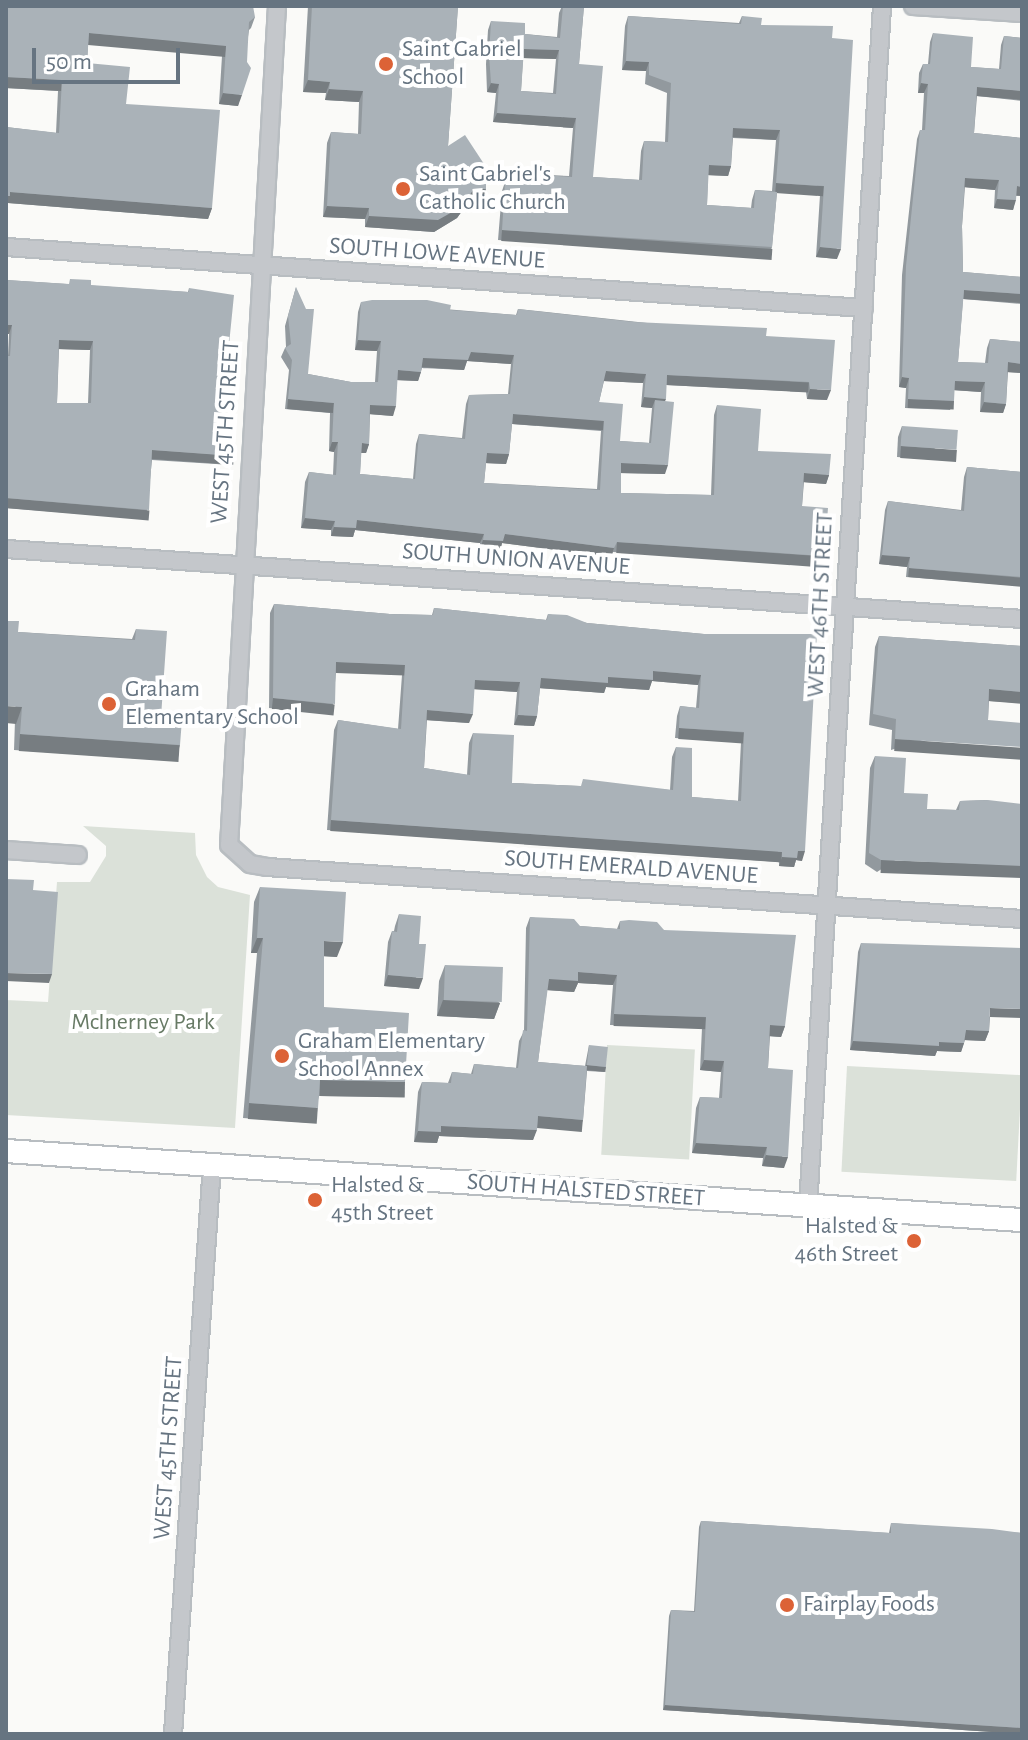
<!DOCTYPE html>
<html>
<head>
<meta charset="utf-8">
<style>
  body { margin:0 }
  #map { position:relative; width:1028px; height:1740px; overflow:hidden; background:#fafaf8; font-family:"Alegreya Sans",sans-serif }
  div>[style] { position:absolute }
  .green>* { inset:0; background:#dbe1d9; transform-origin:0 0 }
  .roads { filter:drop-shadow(2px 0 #b8bdc1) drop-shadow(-2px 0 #b8bdc1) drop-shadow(0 2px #b8bdc1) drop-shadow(0 -2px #b8bdc1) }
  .minor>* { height:16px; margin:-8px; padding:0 8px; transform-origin:8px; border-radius:8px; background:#c4c7cb }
  .secondary>* { height:22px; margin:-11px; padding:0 11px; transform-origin:11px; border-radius:11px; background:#fff }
  .wall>* { inset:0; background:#92999e }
  .shaded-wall>* { inset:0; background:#777d81; transform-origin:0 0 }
  .building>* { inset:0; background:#aab2b8; transform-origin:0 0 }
  .dots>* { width:22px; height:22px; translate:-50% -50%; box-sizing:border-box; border:4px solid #fff; border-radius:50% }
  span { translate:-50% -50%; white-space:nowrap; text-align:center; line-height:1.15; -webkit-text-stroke:8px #fff; paint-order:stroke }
  .poi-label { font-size:24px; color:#667481 }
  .left { translate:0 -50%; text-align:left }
  .right { translate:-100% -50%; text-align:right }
  .street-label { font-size:24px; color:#667481 }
  .park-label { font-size:24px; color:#677a65 }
  .frame { position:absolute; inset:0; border:8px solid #667481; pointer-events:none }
  .scale { position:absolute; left:32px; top:48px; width:148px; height:36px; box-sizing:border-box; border:4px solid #667481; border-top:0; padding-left:10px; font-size:24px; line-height:28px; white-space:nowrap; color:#667481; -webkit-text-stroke:6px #fff; paint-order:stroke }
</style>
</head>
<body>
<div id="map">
  <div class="green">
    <i style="clip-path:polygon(83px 826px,195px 833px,196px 855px,207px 877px,218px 887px,250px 895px,235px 1128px,6px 1115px,6px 1000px,48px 1002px,57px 882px,90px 882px,106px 856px,106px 846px)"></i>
    <i style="left:607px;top:1045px;width:88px;height:110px;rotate:3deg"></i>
    <i style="left:847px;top:1066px;width:175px;height:106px;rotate:3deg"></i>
  </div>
  <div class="roads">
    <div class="minor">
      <i style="left:277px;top:6px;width:840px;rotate:93.27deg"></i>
      <i style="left:229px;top:845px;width:28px;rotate:42deg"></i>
      <i style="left:250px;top:864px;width:17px;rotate:10deg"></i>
      <i style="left:267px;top:867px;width:757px;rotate:3.94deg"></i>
      <i style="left:913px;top:6px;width:109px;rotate:3.7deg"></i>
      <i style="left:6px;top:247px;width:860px;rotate:4.07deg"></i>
      <i style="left:6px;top:549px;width:1018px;rotate:3.94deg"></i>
      <i style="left:6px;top:850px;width:72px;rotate:4deg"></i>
      <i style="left:808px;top:1206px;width:1202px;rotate:-86.47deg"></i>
      <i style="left:173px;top:1734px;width:570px;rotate:-86.08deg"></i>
    </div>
    <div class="secondary">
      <i style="left:6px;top:1151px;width:1018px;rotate:3.89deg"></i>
    </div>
  </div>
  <div class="wall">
    <i style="clip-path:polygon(6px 6px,255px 17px,251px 28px,249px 30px,238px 106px,219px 104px,222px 56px,88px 44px,87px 63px,126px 104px,212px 208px,208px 219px,8px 203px,6px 127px,56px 133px,58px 91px,6px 88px)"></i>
    <i style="clip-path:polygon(308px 6px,458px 6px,448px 146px,482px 201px,470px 200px,457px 218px,434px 232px,365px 227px,365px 219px,323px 217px,327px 143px,331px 132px,358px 134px,359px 102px,325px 100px,326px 93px,303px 92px)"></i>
    <i style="clip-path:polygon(evenodd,562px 6px,584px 6px,579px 64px,593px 177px,639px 180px,641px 151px,644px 141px,665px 142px,667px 93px,645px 84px,646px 71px,622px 70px,625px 26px,628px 16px,739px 23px,742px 16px,761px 25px,832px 38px,837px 259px,816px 257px,820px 195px,777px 192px,772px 247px,769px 257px,498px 240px,502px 191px,505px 182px,528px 183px,531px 174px,569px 176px,573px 128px,493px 122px,496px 93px,487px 92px,486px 64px,488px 30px,491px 21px,525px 34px,557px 37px,559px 13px,562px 6px,523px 58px,556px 59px,553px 93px,521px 91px,523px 58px,562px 6px,733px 138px,776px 140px,772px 191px,755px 190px,752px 200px,751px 208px,707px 205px,708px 175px,728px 176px,731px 166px,733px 138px)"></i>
    <i style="clip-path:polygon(933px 33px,971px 67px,999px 69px,1001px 45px,1004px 36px,1022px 38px,1022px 101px,977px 96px,974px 133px,1022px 138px,1022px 196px,1016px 196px,1013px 210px,994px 208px,995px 190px,965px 187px,962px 226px,963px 272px,1022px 277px,1022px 304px,963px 299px,958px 362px,985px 363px,987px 348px,990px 339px,1022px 342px,1022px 373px,1008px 372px,1006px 404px,1003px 413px,980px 412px,981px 392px,954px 390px,954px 401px,950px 410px,905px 408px,906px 388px,899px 387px,902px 275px,917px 139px,920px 130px,922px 130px,924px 93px,918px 93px,919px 73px,923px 64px,928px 64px,930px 42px)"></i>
    <i style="clip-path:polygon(evenodd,6px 280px,188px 292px,189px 288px,222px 414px,229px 423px,221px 432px,221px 443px,231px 465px,152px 460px,146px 519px,6px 508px,6px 356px,8px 356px,9px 334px,6px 334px,6px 280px,59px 349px,90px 350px,88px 403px,57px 403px,59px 349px)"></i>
    <i style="clip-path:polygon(evenodd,296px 287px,308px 374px,351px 382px,375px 382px,377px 351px,355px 350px,358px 312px,361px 302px,516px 315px,518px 309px,766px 336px,827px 400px,807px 399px,806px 392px,666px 385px,665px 401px,665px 474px,621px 473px,621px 493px,711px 495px,714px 415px,717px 405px,758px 451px,829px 475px,826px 484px,804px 482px,802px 506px,824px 556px,821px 565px,613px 552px,611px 557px,502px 543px,500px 551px,480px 549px,480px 543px,355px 530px,353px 537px,331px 536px,331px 530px,301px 528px,305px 482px,309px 472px,333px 475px,334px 452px,329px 451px,330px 413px,285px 409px,289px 370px,281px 357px,285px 348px,286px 347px,285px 326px,296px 287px,467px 361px,511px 364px,508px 394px,469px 395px,466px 404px,462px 438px,419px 434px,416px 444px,413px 479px,360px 474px,361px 453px,366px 453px,369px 444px,370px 414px,393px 416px,397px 380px,418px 381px,422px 368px,464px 370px,467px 361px,296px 287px,604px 381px,643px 383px,641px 407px,652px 408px,649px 443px,620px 441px,599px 402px,604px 381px,296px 287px,512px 424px,601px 431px,597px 489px,484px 483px,486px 463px,506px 464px,509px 454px,512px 424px)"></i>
    <i style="clip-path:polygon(902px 426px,953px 461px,897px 457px,898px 437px)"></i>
    <i style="clip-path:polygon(967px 467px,1022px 472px,1022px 586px,906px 577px,907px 567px,879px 564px,885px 510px,888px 501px,961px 510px,964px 477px)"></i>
    <i style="clip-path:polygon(evenodd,274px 604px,390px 614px,432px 615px,434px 608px,546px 620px,548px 614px,587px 623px,704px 634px,802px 861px,796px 860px,794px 867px,779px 866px,779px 862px,327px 830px,334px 730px,338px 720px,398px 729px,402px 675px,336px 672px,332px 714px,269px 708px,270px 613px,274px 604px,652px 681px,698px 685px,696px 708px,680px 706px,677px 716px,675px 738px,741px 742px,738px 801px,692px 797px,676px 747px,672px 757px,670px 790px,512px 783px,473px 733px,469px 743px,467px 775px,424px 768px,427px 720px,469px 723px,474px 689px,517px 692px,514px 725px,534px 726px,537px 716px,540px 688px,604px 693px,606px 687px,649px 690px,652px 681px)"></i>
    <i style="clip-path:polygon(136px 629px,161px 717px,180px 745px,174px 761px,14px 750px,18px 632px,132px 639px)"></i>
    <i style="clip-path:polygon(879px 636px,1022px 646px,1022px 703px,989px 701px,988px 720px,891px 750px,892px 730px,869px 725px,875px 647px)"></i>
    <i style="clip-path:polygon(875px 756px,904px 793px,927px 809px,956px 810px,960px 801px,988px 800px,877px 872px,865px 864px,870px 768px)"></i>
    <i style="clip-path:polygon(260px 887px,337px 957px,324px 956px,324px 1007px,399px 1097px,319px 1096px,312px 1123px,243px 1118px,257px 953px,251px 953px,254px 902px)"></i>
    <i style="clip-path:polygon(399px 914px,419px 989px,384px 986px,388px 942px,392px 931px,394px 931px,395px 926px)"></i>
    <i style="clip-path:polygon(530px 917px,580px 926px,617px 929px,620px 921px,664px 930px,785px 1026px,781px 1037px,770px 1036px,768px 1068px,784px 1168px,762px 1166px,763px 1158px,692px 1153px,696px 1108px,700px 1097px,719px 1098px,721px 1072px,700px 1070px,702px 1028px,610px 1025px,613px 985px,578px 983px,574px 992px,547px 990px,538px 1062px,585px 1066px,589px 1045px,606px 1067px,604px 1072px,587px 1071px,583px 1120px,579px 1131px,537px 1127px,533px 1140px,439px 1136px,437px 1143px,414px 1142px,418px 1092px,422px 1082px,448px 1083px,452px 1072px,471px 1074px,474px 1064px,516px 1068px,519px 1041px,524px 1031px,526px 928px)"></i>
    <i style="clip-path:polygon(861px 943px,990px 1017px,989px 1031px,985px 1041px,965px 1040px,961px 1052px,937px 1051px,935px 1056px,850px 1050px,858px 952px)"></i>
    <i style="clip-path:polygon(445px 965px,500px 1003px,494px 1019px,437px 1016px,439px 981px)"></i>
    <i style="clip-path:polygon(701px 1521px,889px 1533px,891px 1523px,1022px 1533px,1022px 1734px,663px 1710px,669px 1616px,671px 1610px,694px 1611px,699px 1527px)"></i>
  </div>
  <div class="shaded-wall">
    <i style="left:89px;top:33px;width:138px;height:12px;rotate:5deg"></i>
    <i style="clip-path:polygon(524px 49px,559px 50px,556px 59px,521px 58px)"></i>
    <i style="clip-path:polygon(626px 61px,649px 62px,646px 71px,622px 70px)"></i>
    <i style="left:6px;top:77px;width:56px;height:11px;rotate:3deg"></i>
    <i style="clip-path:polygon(308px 80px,330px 82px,326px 93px,303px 92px)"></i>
    <i style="clip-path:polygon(491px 83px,499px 84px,496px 93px,487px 92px)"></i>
    <i style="clip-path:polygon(921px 83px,928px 84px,924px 93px,918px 93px)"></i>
    <i style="left:977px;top:87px;width:45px;height:9px;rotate:5deg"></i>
    <i style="clip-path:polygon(329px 89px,363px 91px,359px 102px,325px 100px)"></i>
    <i style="clip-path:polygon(223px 93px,242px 95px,238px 106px,219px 104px)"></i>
    <i style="clip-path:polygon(497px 113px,576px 118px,573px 128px,493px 122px)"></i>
    <i style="clip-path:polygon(733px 128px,780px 130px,776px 140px,730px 137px)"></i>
    <i style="clip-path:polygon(709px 165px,731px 166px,728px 176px,705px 175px)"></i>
    <i style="clip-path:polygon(965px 178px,999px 180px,995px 190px,962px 187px)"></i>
    <i style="left:776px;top:183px;width:48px;height:10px;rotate:4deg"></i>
    <i style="clip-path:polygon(1017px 186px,1022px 187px,1022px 196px,1014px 195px)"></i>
    <i style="clip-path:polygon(474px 189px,486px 189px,482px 201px,470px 200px,457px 218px,434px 232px,365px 227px,369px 216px)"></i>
    <i style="clip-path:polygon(10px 192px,212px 208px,208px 219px,8px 203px,6px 207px,6px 196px)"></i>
    <i style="clip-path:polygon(997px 199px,1016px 200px,1013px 210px,994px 208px)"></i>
    <i style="clip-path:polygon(327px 206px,369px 208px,365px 219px,323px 217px)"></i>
    <i style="left:502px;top:230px;width:271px;height:11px;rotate:4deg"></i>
    <i style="clip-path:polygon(820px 247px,841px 249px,837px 259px,816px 257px)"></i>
    <i style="left:964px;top:290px;width:58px;height:9px;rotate:4deg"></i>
    <i style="clip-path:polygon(6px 325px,12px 325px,9px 334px,6px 334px)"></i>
    <i style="clip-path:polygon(59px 340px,93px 341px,90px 350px,56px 349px)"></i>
    <i style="clip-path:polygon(358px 340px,381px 341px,377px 351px,355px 350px)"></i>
    <i style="clip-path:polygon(471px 352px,514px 355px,511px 364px,467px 361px,464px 370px,419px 367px,423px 358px)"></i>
    <i style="clip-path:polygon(1008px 362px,1022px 364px,1022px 373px,1005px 372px)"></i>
    <i style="clip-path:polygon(398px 370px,421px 372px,418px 381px,394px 380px)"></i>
    <i style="clip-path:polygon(606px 371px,646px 374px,643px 383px,602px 381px)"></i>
    <i style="left:667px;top:375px;width:142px;height:10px;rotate:3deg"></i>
    <i style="clip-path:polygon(902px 377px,909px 378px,906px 388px,899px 387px)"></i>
    <i style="clip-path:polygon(955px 381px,985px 382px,981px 392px,951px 390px)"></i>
    <i style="clip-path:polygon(810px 389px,831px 390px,827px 400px,807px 399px)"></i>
    <i style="clip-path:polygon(644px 397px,666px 399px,662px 408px,655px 400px,652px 408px,641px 407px)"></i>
    <i style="left:288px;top:399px;width:46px;height:10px;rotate:5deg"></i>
    <i style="left:908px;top:399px;width:46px;height:9px;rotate:2deg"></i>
    <i style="clip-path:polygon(984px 402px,1006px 404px,1003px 413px,980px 412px)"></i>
    <i style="clip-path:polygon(370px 405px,396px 406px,393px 416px,367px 414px)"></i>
    <i style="left:513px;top:414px;width:91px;height:10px;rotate:4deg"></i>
    <i style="clip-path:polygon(233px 415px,229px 423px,219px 435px,222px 426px)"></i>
    <i style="clip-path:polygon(332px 442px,338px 442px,334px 452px,329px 451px)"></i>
    <i style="clip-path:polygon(362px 443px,369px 444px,366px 453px,358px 453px)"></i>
    <i style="left:901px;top:446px;width:56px;height:12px;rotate:4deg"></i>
    <i style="left:152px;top:450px;width:82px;height:9px;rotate:4deg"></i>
    <i style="clip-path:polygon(487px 453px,509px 454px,506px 464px,483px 463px)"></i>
    <i style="clip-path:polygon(621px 463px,668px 465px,665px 474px,617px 473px)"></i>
    <i style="clip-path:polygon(804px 473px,829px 475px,826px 484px,801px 482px)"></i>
    <i style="left:6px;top:498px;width:144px;height:10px;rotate:5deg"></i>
    <i style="clip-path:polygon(305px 518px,335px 521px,331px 530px,301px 528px)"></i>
    <i style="clip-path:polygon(357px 520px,484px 534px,480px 543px,355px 530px,353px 537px,331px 536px,334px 527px)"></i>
    <i style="clip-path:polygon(505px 534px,614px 548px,611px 557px,502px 543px,500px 551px,480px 549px,483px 540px)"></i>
    <i style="left:617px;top:542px;width:207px;height:11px;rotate:4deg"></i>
    <i style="clip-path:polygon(882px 555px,910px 557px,907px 567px,879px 564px)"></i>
    <i style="left:909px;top:568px;width:113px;height:9px;rotate:5deg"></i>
    <i style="left:336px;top:662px;width:69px;height:11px;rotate:2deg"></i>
    <i style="clip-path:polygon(653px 671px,701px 675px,698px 685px,652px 681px,649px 690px,606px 687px,604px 693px,537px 688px,541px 678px,608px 677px)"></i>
    <i style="clip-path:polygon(475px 680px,520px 682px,517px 692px,471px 689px)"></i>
    <i style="left:989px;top:689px;width:33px;height:12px;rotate:5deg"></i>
    <i style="left:273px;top:698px;width:62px;height:11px;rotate:6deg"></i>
    <i style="clip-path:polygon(6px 706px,22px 707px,16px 724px,6px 723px)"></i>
    <i style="clip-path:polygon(427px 710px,473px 714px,469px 723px,424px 720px)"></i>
    <i style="clip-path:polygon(518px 715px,537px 716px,534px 726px,514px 725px)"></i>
    <i style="left:679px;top:728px;width:65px;height:11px;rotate:4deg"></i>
    <i style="left:20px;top:734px;width:160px;height:17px;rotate:4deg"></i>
    <i style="left:895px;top:739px;width:127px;height:12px;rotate:4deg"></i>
    <i style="left:331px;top:820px;width:452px;height:11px;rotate:4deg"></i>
    <i style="clip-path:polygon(798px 851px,805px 851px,802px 861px,796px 860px,794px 867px,779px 866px,782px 857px)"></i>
    <i style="left:881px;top:860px;width:141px;height:13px;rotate:2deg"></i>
    <i style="clip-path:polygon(257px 938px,263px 938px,257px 953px,251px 953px)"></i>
    <i style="clip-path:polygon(324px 941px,343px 942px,337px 957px,319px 956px)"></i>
    <i style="clip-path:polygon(578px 972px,617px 975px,613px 985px,578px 983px,574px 992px,545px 990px,549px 979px)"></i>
    <i style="clip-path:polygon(6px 973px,52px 974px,49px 983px,6px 981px)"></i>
    <i style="clip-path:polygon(388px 975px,423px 978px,419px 989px,384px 986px)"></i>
    <i style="clip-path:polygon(443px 1000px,500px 1003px,494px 1019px,437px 1016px)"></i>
    <i style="left:990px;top:1008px;width:32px;height:9px;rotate:2deg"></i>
    <i style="left:614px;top:1014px;width:92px;height:12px;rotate:2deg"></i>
    <i style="clip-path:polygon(770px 1025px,785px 1026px,781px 1037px,766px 1036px)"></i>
    <i style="clip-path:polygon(966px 1030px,989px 1031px,985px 1041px,963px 1040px)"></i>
    <i style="clip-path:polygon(853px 1041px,939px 1042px,964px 1043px,961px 1052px,937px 1051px,935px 1056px,850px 1050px)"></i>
    <i style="clip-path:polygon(704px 1060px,724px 1061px,721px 1072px,700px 1070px)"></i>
    <i style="left:586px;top:1065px;width:20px;height:5px;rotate:6deg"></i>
    <i style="left:320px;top:1080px;width:85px;height:16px;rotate:1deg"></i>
    <i style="left:249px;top:1103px;width:69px;height:16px;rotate:4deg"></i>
    <i style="left:538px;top:1116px;width:45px;height:12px;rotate:5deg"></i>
    <i style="clip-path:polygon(441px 1126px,537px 1130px,533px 1140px,439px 1136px,437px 1143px,414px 1142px,418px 1131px)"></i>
    <i style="clip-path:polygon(696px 1143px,767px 1147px,763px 1158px,692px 1153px)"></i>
    <i style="clip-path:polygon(766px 1155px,788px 1157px,784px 1168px,762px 1166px)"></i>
    <i style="clip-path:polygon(665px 1705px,1022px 1728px,1022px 1734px,663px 1710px)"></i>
  </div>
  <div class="building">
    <i style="clip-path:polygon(6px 6px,253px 6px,255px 17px,249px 22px,247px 62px,251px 68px,242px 95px,223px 93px,226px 46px,89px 33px,87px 63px,130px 67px,126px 104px,220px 110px,212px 208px,10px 192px,10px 196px,6px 196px,6px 127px,59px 133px,62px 80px,6px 77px)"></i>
    <i style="clip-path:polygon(312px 6px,458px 6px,448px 146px,465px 135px,486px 167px,486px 189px,474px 189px,461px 207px,438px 220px,369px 216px,369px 208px,327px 206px,331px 132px,361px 134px,363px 91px,329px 89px,330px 82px,308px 80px)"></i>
    <i style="clip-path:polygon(evenodd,563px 6px,584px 6px,579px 64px,603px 66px,593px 177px,642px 180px,644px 141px,668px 142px,671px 83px,649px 75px,649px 62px,626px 61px,628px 16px,741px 24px,742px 16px,762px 18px,761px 25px,833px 26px,832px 38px,853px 40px,841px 249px,820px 247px,824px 186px,776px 183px,780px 130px,733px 128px,731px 166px,709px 165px,707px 205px,754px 208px,755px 190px,777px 192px,772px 247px,502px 230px,505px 182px,530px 183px,531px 174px,572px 177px,576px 118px,497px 113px,499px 84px,491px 83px,489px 55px,491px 21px,525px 23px,525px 34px,560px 38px,563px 6px,524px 49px,559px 50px,556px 94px,521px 91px,524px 49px)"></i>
    <i style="clip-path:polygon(933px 33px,973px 37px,971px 67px,1001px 69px,1004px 36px,1022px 38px,1022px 91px,977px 87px,974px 133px,1022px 138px,1022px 187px,1017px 186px,1016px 200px,997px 199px,999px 180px,965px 178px,962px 226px,963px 272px,1022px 277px,1022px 294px,964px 290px,958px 362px,988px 363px,990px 339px,1022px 342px,1022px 364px,1008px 362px,1006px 404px,984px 402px,985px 382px,955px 381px,954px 401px,908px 399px,909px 378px,902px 377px,906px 266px,920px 130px,925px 130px,928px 84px,921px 83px,923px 64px,930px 64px)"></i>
    <i style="clip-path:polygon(evenodd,70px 279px,91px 280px,91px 285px,189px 292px,189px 288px,234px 295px,222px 414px,233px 415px,222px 426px,221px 443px,234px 456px,152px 450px,149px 510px,6px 498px,6px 356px,10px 356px,12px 325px,6px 325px,6px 280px,69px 284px,70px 279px,59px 340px,93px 341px,91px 403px,57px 403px,59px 340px)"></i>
    <i style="clip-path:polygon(evenodd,296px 287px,306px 309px,314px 309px,308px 374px,351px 382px,378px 382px,381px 341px,358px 340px,361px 302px,372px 300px,427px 300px,451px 305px,450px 310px,517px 315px,518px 309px,634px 322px,767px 328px,766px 336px,835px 340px,831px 390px,810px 389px,809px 382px,667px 375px,666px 399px,644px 397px,646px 374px,606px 371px,599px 402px,623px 404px,620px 441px,651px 443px,655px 400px,674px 402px,668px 465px,621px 463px,621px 493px,714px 495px,717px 405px,761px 409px,758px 451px,831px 454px,829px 475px,804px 473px,802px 506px,828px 508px,824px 556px,617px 542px,614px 548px,505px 534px,503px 541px,483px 540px,484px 534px,357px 520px,356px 528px,334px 527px,335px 521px,305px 518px,309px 472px,336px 475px,338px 442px,332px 442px,334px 403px,288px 399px,292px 360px,285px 348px,291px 344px,288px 316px,296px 287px,471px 352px,514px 355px,510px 394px,469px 395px,465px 439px,419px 434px,415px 479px,360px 474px,362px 443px,369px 444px,370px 405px,396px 406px,398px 370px,421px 372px,423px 358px,468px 360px,471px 352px,296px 287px,513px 414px,604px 421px,600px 490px,484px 483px,487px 453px,509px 454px,513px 414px)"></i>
    <i style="left:902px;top:426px;width:56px;height:20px;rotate:4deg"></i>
    <i style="clip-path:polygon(967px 467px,1022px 472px,1022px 577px,909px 568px,910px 557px,882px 555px,888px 501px,964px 511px)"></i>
    <i style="clip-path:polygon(evenodd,274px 604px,390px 614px,433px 615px,434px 608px,547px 620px,548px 614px,567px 615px,587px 623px,704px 634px,817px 634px,805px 851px,798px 851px,797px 858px,782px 857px,782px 852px,331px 820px,338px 720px,401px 729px,405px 665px,336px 662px,335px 704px,273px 698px,274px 604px,653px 671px,701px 675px,699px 708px,680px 706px,679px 728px,744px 732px,741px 801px,692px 797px,692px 748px,676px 747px,673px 790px,583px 779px,581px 786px,512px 783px,514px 735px,473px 733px,470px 775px,424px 768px,427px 710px,473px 714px,475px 680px,520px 682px,518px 715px,537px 716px,541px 678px,608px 683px,608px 677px,653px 680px,653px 671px)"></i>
    <i style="clip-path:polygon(6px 621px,19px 621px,18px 632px,135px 640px,136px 629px,167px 631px,161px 717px,182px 719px,180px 745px,20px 734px,22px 707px,6px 706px)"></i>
    <i style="clip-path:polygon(879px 636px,1022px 646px,1022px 692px,989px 689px,988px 720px,1022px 723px,1022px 747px,895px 739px,896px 719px,873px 714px)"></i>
    <i style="clip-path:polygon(875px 756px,906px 758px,904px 793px,928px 794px,927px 809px,959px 810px,960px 801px,988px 800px,1022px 804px,1022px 866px,881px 860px,869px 853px)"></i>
    <i style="clip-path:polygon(6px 879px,34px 880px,33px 890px,58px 892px,52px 974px,6px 973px)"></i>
    <i style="clip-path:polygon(260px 887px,346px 892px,343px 942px,324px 941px,324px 1007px,409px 1013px,405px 1082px,320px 1080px,318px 1108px,249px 1103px,263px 938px,257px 938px)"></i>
    <i style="clip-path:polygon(399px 914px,421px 916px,419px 944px,426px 944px,423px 978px,388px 975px,392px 931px,397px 932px)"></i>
    <i style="clip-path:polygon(530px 917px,574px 919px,580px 926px,620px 929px,620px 921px,629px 920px,657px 922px,664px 930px,796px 935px,785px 1026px,770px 1025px,768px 1068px,793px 1070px,788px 1157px,766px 1155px,767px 1147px,696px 1143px,700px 1097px,722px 1098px,724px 1061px,704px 1060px,706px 1017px,614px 1014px,617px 975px,578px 972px,578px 981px,549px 979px,538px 1062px,587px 1066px,583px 1120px,538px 1116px,537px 1130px,441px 1126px,441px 1132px,418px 1131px,422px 1082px,451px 1083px,452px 1072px,473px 1074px,474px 1064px,518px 1068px,523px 1030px,527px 1031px)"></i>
    <i style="clip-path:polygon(861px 943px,1022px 948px,1022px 1009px,990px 1008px,989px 1031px,966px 1030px,964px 1043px,939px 1042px,939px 1046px,853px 1041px)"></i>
    <i style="left:445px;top:965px;width:58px;height:35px;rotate:2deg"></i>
    <i style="left:589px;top:1045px;width:19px;height:20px;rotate:6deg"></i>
    <i style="clip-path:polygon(701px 1521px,891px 1533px,891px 1523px,992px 1529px,1022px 1533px,1022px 1728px,665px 1705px,671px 1610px,695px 1612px)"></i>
  </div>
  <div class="dots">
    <i style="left:386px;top:64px;background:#dc6236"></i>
    <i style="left:403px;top:189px;background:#dc6236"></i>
    <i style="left:109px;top:704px;background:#dc6236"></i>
    <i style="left:282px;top:1056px;background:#dc6236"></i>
    <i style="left:315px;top:1200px;background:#dc6236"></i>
    <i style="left:914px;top:1241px;background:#dc6236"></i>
    <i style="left:787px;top:1605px;background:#dc6236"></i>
  </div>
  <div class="poi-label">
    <span class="left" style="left:402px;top:64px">Saint Gabriel<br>School</span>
    <span class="left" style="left:419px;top:189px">Saint Gabriel's<br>Catholic Church</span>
    <span class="left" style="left:125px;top:704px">Graham<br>Elementary School</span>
    <span class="left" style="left:298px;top:1056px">Graham Elementary<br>School Annex</span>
    <span class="left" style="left:331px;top:1200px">Halsted &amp;<br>45th Street</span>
    <span class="right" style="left:898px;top:1241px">Halsted &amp;<br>46th Street</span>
    <span class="left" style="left:803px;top:1605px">Fairplay Foods</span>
  </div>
  <div class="street-label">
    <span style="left:437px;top:254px;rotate:4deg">SOUTH LOWE AVENUE</span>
    <span style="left:226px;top:432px;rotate:-86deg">WEST 45TH STREET</span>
    <span style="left:516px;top:560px;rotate:4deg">SOUTH UNION AVENUE</span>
    <span style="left:821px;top:605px;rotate:-87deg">WEST 46TH STREET</span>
    <span style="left:631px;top:868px;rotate:4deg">SOUTH EMERALD AVENUE</span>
    <span style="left:586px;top:1191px;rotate:4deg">SOUTH HALSTED STREET</span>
    <span style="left:169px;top:1448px;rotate:-86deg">WEST 45TH STREET</span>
  </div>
  <div class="park-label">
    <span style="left:143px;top:1023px">McInerney Park</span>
  </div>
  <div class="frame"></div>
  <div class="scale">50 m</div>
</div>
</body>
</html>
